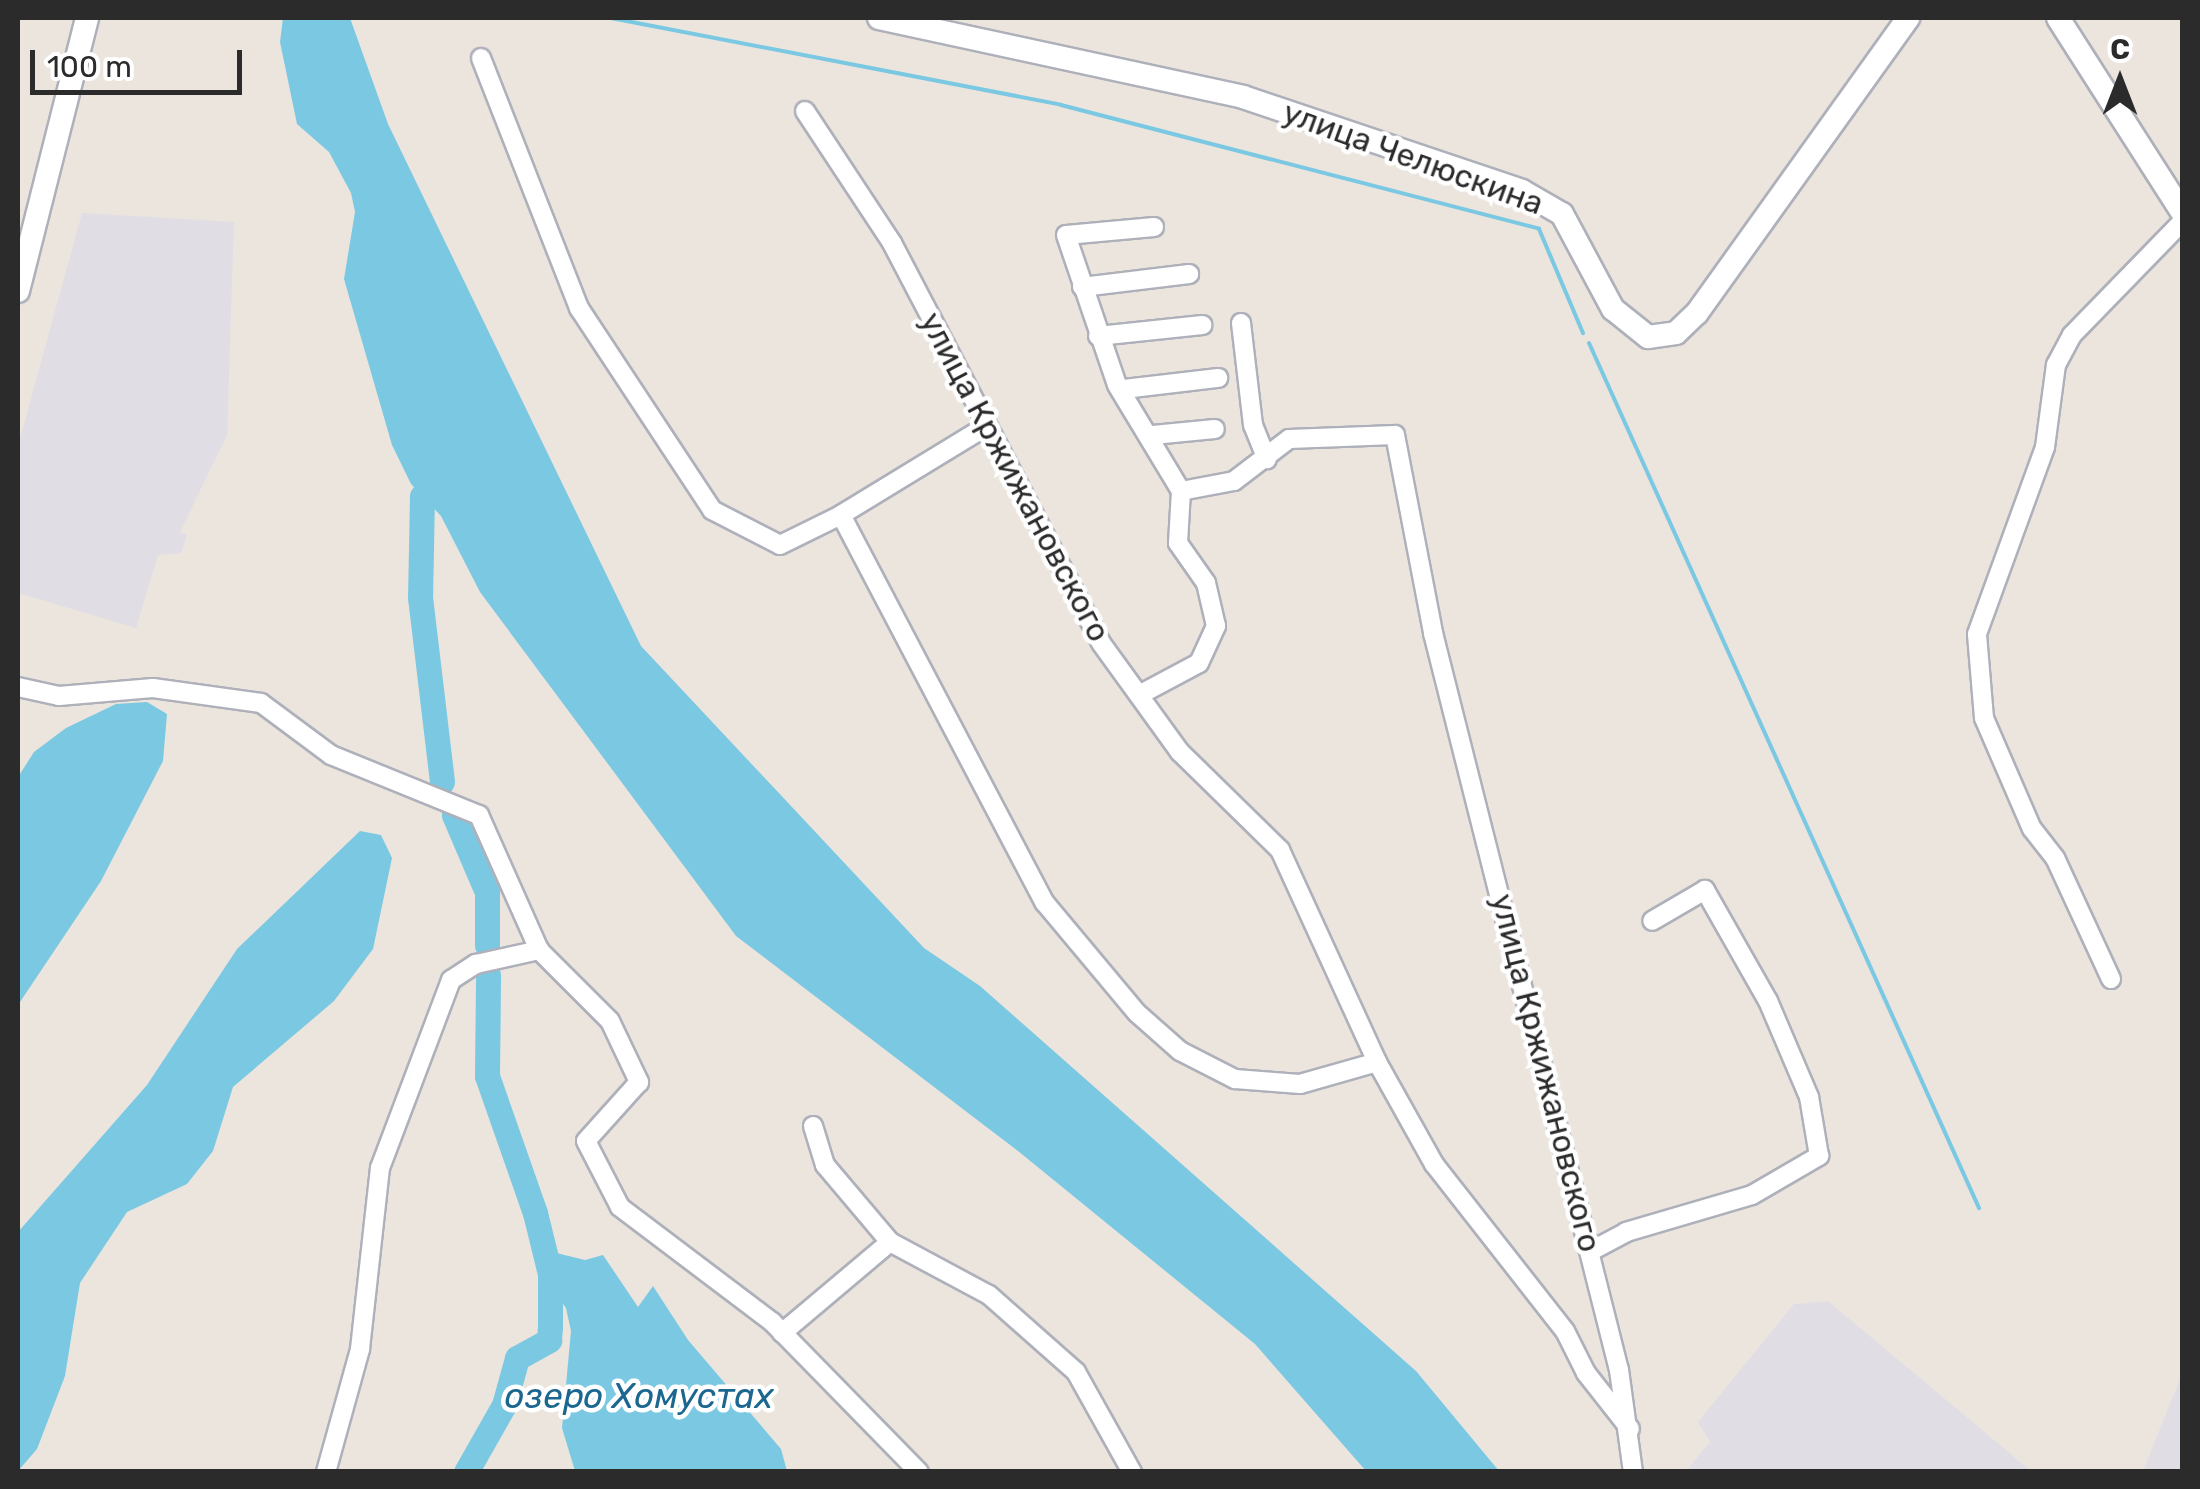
<!DOCTYPE html>
<html>
<head>
<meta charset="utf-8">
<style>
  body { margin:0 }
  #map { position:relative; width:2200px; height:1489px; overflow:hidden; background:#ebe5de; font-family:Rubik,sans-serif }
  div>[style] { position:absolute }
  .industrial>* { inset:0; background:#e0dee4 }
  .water>* { inset:0; background:#7bc8e3 }
  .stream>* { height:4px; margin:-2px; padding:0 2px; transform-origin:2px; border-radius:2px; background:#7bc8e3 }
  .river>* { height:25px; margin:-12.5px; padding:0 12.5px; transform-origin:12.5px; border-radius:12.5px; background:#7bc8e3 }
  .roads { filter:drop-shadow(2px 0 #aeb0ba) drop-shadow(-2px 0 #aeb0ba) drop-shadow(0 2px #aeb0ba) drop-shadow(0 -2px #aeb0ba) }
  .street>* { height:18px; margin:-9px; padding:0 9px; transform-origin:9px; border-radius:9px; background:#fff }
  .secondary>* { height:22px; margin:-11px; padding:0 11px; transform-origin:11px; border-radius:11px; background:#fff }
  span { translate:-50% -50%; white-space:nowrap; text-align:center; line-height:1.15; -webkit-text-stroke:9px #fff; paint-order:stroke }
  .street-label { font-size:32px; color:#2b2b2b }
  .water-label { font-size:35px; color:#1b678f; font-style:italic }
  .frame { position:absolute; inset:0; border:20px solid #2b2b2b; pointer-events:none }
  .north { position:absolute; left:2070px; top:30px; width:100px; height:100px; -webkit-text-stroke:8px #fff; paint-order:stroke; rotate:0deg; font-size:28px; font-weight:700; line-height:40px; text-align:center; color:#2b2b2b }
  .north::after { content:''; display:block; margin:auto; width:35px; height:45px; background:#2b2b2b; clip-path:polygon(50% 0,100% 100%,50% 72%,0 100%) }
  .scale { position:absolute; left:30px; top:50px; width:212px; height:45px; box-sizing:border-box; border:5px solid #2b2b2b; border-top:0; padding-left:12px; font-size:30px; line-height:35px; white-space:nowrap; color:#2b2b2b; -webkit-text-stroke:8px #fff; paint-order:stroke }
</style>
</head>
<body>
<div id="map">
  <div class="industrial">
    <i style="clip-path:polygon(82px 213px,234px 222px,227px 435px,180px 532px,187px 535px,181px 553px,158px 555px,136px 628px,18px 593px,18px 446px)"></i>
    <i style="clip-path:polygon(1828px 1301px,2031px 1471px,1686px 1471px,1710px 1442px,1698px 1422px,1794px 1304px)"></i>
    <i style="clip-path:polygon(2182px 1374px,2182px 1471px,2143px 1471px)"></i>
  </div>
  <div class="water">
    <i style="clip-path:polygon(283px 18px,350px 18px,388px 124px,641px 646px,924px 948px,980px 986px,1416px 1371px,1499px 1471px,1366px 1471px,1255px 1344px,1018px 1151px,736px 936px,480px 592px,441px 516px,411px 484px,392px 445px,344px 279px,355px 212px,351px 193px,329px 152px,297px 124px,280px 42px)"></i>
    <i style="clip-path:polygon(147px 702px,167px 714px,163px 761px,101px 881px,18px 1005px,18px 777px,34px 752px,66px 728px,116px 704px)"></i>
    <i style="clip-path:polygon(360px 831px,381px 835px,392px 858px,373px 949px,334px 1001px,233px 1087px,213px 1151px,187px 1184px,127px 1212px,80px 1283px,65px 1376px,37px 1449px,18px 1471px,18px 1232px,147px 1085px,237px 949px)"></i>
    <i style="clip-path:polygon(544px 1250px,585px 1260px,603px 1255px,638px 1307px,653px 1286px,688px 1340px,781px 1449px,787px 1471px,575px 1471px,562px 1428px,571px 1331px,566px 1308px,540px 1273px)"></i>
  </div>
  <div class="stream">
    <i style="left:611px;top:18px;width:458px;rotate:10.9deg"></i>
    <i style="left:1061px;top:105px;width:494px;rotate:14.5deg"></i>
    <i style="left:1539px;top:229px;width:113px;rotate:67.1deg"></i>
    <i style="left:1589px;top:343px;width:949px;rotate:65.73deg"></i>
  </div>
  <div class="river">
    <i style="left:422px;top:496px;width:101px;rotate:91.1deg"></i>
    <i style="left:420px;top:597px;width:186px;rotate:83.2deg"></i>
    <i style="left:454px;top:815px;width:84px;rotate:66.8deg"></i>
    <i style="left:487px;top:892px;width:53px;rotate:90deg"></i>
    <i style="left:466px;top:1472px;width:77px;rotate:-60.4deg"></i>
    <i style="left:504px;top:1405px;width:49px;rotate:-74.5deg"></i>
    <i style="left:517px;top:1358px;width:37px;rotate:-29deg"></i>
    <i style="left:549px;top:1340px;width:13px;rotate:-86deg"></i>
    <i style="left:550px;top:1327px;width:53px;rotate:-90deg"></i>
    <i style="left:550px;top:1274px;width:63px;rotate:-103.8deg"></i>
    <i style="left:535px;top:1213px;width:145px;rotate:-109.3deg"></i>
    <i style="left:487px;top:1076px;width:101px;rotate:-89.4deg"></i>
  </div>
  <div class="roads">
    <div class="street">
      <i style="left:481px;top:58px;width:269px;rotate:68.6deg"></i>
      <i style="left:579px;top:308px;width:242px;rotate:56.6deg"></i>
      <i style="left:712px;top:510px;width:76px;rotate:27.2deg"></i>
      <i style="left:780px;top:545px;width:68px;rotate:-26.2deg"></i>
      <i style="left:805px;top:111px;width:158px;rotate:56.6deg"></i>
      <i style="left:892px;top:243px;width:451px;rotate:62.4deg"></i>
      <i style="left:1101px;top:643px;width:135px;rotate:54.1deg"></i>
      <i style="left:1180px;top:752px;width:140px;rotate:44.4deg"></i>
      <i style="left:1280px;top:850px;width:233px;rotate:65.4deg"></i>
      <i style="left:1377px;top:1062px;width:117px;rotate:60.8deg"></i>
      <i style="left:1434px;top:1164px;width:212px;rotate:51.9deg"></i>
      <i style="left:1565px;top:1331px;width:47px;rotate:63.4deg"></i>
      <i style="left:1586px;top:1373px;width:71px;rotate:51.8deg"></i>
      <i style="left:1154px;top:227px;width:88px;rotate:174.8deg"></i>
      <i style="left:1066px;top:235px;width:158px;rotate:71.2deg"></i>
      <i style="left:1117px;top:385px;width:124px;rotate:58.9deg"></i>
      <i style="left:1082px;top:287px;width:108px;rotate:-6.9deg"></i>
      <i style="left:1241px;top:323px;width:103px;rotate:83.3deg"></i>
      <i style="left:1253px;top:425px;width:37px;rotate:68deg"></i>
      <i style="left:1098px;top:336px;width:105px;rotate:-6deg"></i>
      <i style="left:1124px;top:389px;width:95px;rotate:-6.7deg"></i>
      <i style="left:985px;top:427px;width:169px;rotate:148.6deg"></i>
      <i style="left:841px;top:515px;width:438px;rotate:62.3deg"></i>
      <i style="left:1045px;top:903px;width:143px;rotate:50.1deg"></i>
      <i style="left:1137px;top:1013px;width:57px;rotate:41.5deg"></i>
      <i style="left:1180px;top:1051px;width:62px;rotate:27deg"></i>
      <i style="left:1235px;top:1079px;width:65px;rotate:4.4deg"></i>
      <i style="left:1300px;top:1084px;width:80px;rotate:-15.9deg"></i>
      <i style="left:1153px;top:435px;width:62px;rotate:-5.5deg"></i>
      <i style="left:18px;top:687px;width:42px;rotate:12.4deg"></i>
      <i style="left:59px;top:696px;width:94px;rotate:-4.9deg"></i>
      <i style="left:153px;top:688px;width:109px;rotate:7.9deg"></i>
      <i style="left:261px;top:703px;width:87px;rotate:36.6deg"></i>
      <i style="left:331px;top:755px;width:160px;rotate:22.1deg"></i>
      <i style="left:479px;top:815px;width:148px;rotate:66deg"></i>
      <i style="left:539px;top:950px;width:100px;rotate:45deg"></i>
      <i style="left:610px;top:1021px;width:68px;rotate:64.6deg"></i>
      <i style="left:639px;top:1082px;width:79px;rotate:131.9deg"></i>
      <i style="left:586px;top:1141px;width:74px;rotate:62.7deg"></i>
      <i style="left:620px;top:1207px;width:191px;rotate:37.1deg"></i>
      <i style="left:772px;top:1322px;width:210px;rotate:45.6deg"></i>
      <i style="left:1139px;top:695px;width:68px;rotate:-28.1deg"></i>
      <i style="left:1199px;top:663px;width:41px;rotate:-65.3deg"></i>
      <i style="left:1216px;top:626px;width:44px;rotate:-103.1deg"></i>
      <i style="left:1206px;top:583px;width:49px;rotate:-125deg"></i>
      <i style="left:1178px;top:543px;width:52px;rotate:-86.7deg"></i>
      <i style="left:1181px;top:491px;width:54px;rotate:-10.7deg"></i>
      <i style="left:1234px;top:481px;width:69px;rotate:-37.4deg"></i>
      <i style="left:1289px;top:439px;width:106px;rotate:-2.2deg"></i>
      <i style="left:1395px;top:435px;width:202px;rotate:79.1deg"></i>
      <i style="left:1433px;top:633px;width:760px;rotate:75.84deg"></i>
      <i style="left:1619px;top:1370px;width:103px;rotate:82.2deg"></i>
      <i style="left:2111px;top:979px;width:133px;rotate:-114.8deg"></i>
      <i style="left:2055px;top:858px;width:37px;rotate:-128deg"></i>
      <i style="left:2032px;top:829px;width:121px;rotate:-113.4deg"></i>
      <i style="left:1984px;top:718px;width:84px;rotate:-94.8deg"></i>
      <i style="left:1977px;top:634px;width:199px;rotate:-70deg"></i>
      <i style="left:2045px;top:447px;width:83px;rotate:-82.4deg"></i>
      <i style="left:2056px;top:365px;width:34px;rotate:-62deg"></i>
      <i style="left:2072px;top:335px;width:158px;rotate:-45.8deg"></i>
      <i style="left:813px;top:1126px;width:41px;rotate:72.9deg"></i>
      <i style="left:825px;top:1165px;width:101px;rotate:49.8deg"></i>
      <i style="left:890px;top:1242px;width:112px;rotate:28.2deg"></i>
      <i style="left:989px;top:1295px;width:116px;rotate:41.5deg"></i>
      <i style="left:1076px;top:1372px;width:115px;rotate:60.8deg"></i>
      <i style="left:1591px;top:1251px;width:40px;rotate:-28deg"></i>
      <i style="left:1626px;top:1232px;width:131px;rotate:-16.4deg"></i>
      <i style="left:1752px;top:1195px;width:78px;rotate:-30.2deg"></i>
      <i style="left:1819px;top:1156px;width:60px;rotate:-99.6deg"></i>
      <i style="left:1809px;top:1097px;width:104px;rotate:-113.1deg"></i>
      <i style="left:1768px;top:1001px;width:128px;rotate:-119.6deg"></i>
      <i style="left:1705px;top:890px;width:61px;rotate:149.7deg"></i>
      <i style="left:782px;top:1333px;width:141px;rotate:-40.1deg"></i>
      <i style="left:326px;top:1472px;width:128px;rotate:-74.5deg"></i>
      <i style="left:360px;top:1349px;width:182px;rotate:-83.7deg"></i>
      <i style="left:380px;top:1168px;width:201px;rotate:-69.3deg"></i>
      <i style="left:451px;top:980px;width:30px;rotate:-33deg"></i>
      <i style="left:476px;top:964px;width:65px;rotate:-12.5deg"></i>
    </div>
    <div class="secondary">
      <i style="left:879px;top:18px;width:372px;rotate:12.2deg"></i>
      <i style="left:1243px;top:97px;width:294px;rotate:18.6deg"></i>
      <i style="left:1522px;top:191px;width:46px;rotate:29.9deg"></i>
      <i style="left:1562px;top:214px;width:108px;rotate:61.8deg"></i>
      <i style="left:1613px;top:309px;width:45px;rotate:38.7deg"></i>
      <i style="left:1648px;top:337px;width:28px;rotate:-8deg"></i>
      <i style="left:1676px;top:333px;width:29px;rotate:-44deg"></i>
      <i style="left:1697px;top:313px;width:363px;rotate:-54.4deg"></i>
      <i style="left:2058px;top:18px;width:230px;rotate:57.4deg"></i>
      <i style="left:18px;top:291px;width:282px;rotate:-75.8deg"></i>
    </div>
  </div>
  <div class="street-label">
    <span style="left:1413px;top:158px;rotate:20deg">улица Челюскина</span>
    <span style="left:1015px;top:477px;rotate:62deg">улица Кржижановского</span>
    <span style="left:1546px;top:1073px;rotate:76deg">улица Кржижановского</span>
  </div>
  <div class="water-label">
    <span style="left:639px;top:1396px">озеро Хомустах</span>
  </div>
  <div class="frame"></div>
  <div class="north">С</div>
  <div class="scale">100 m</div>
</div>
</body>
</html>
